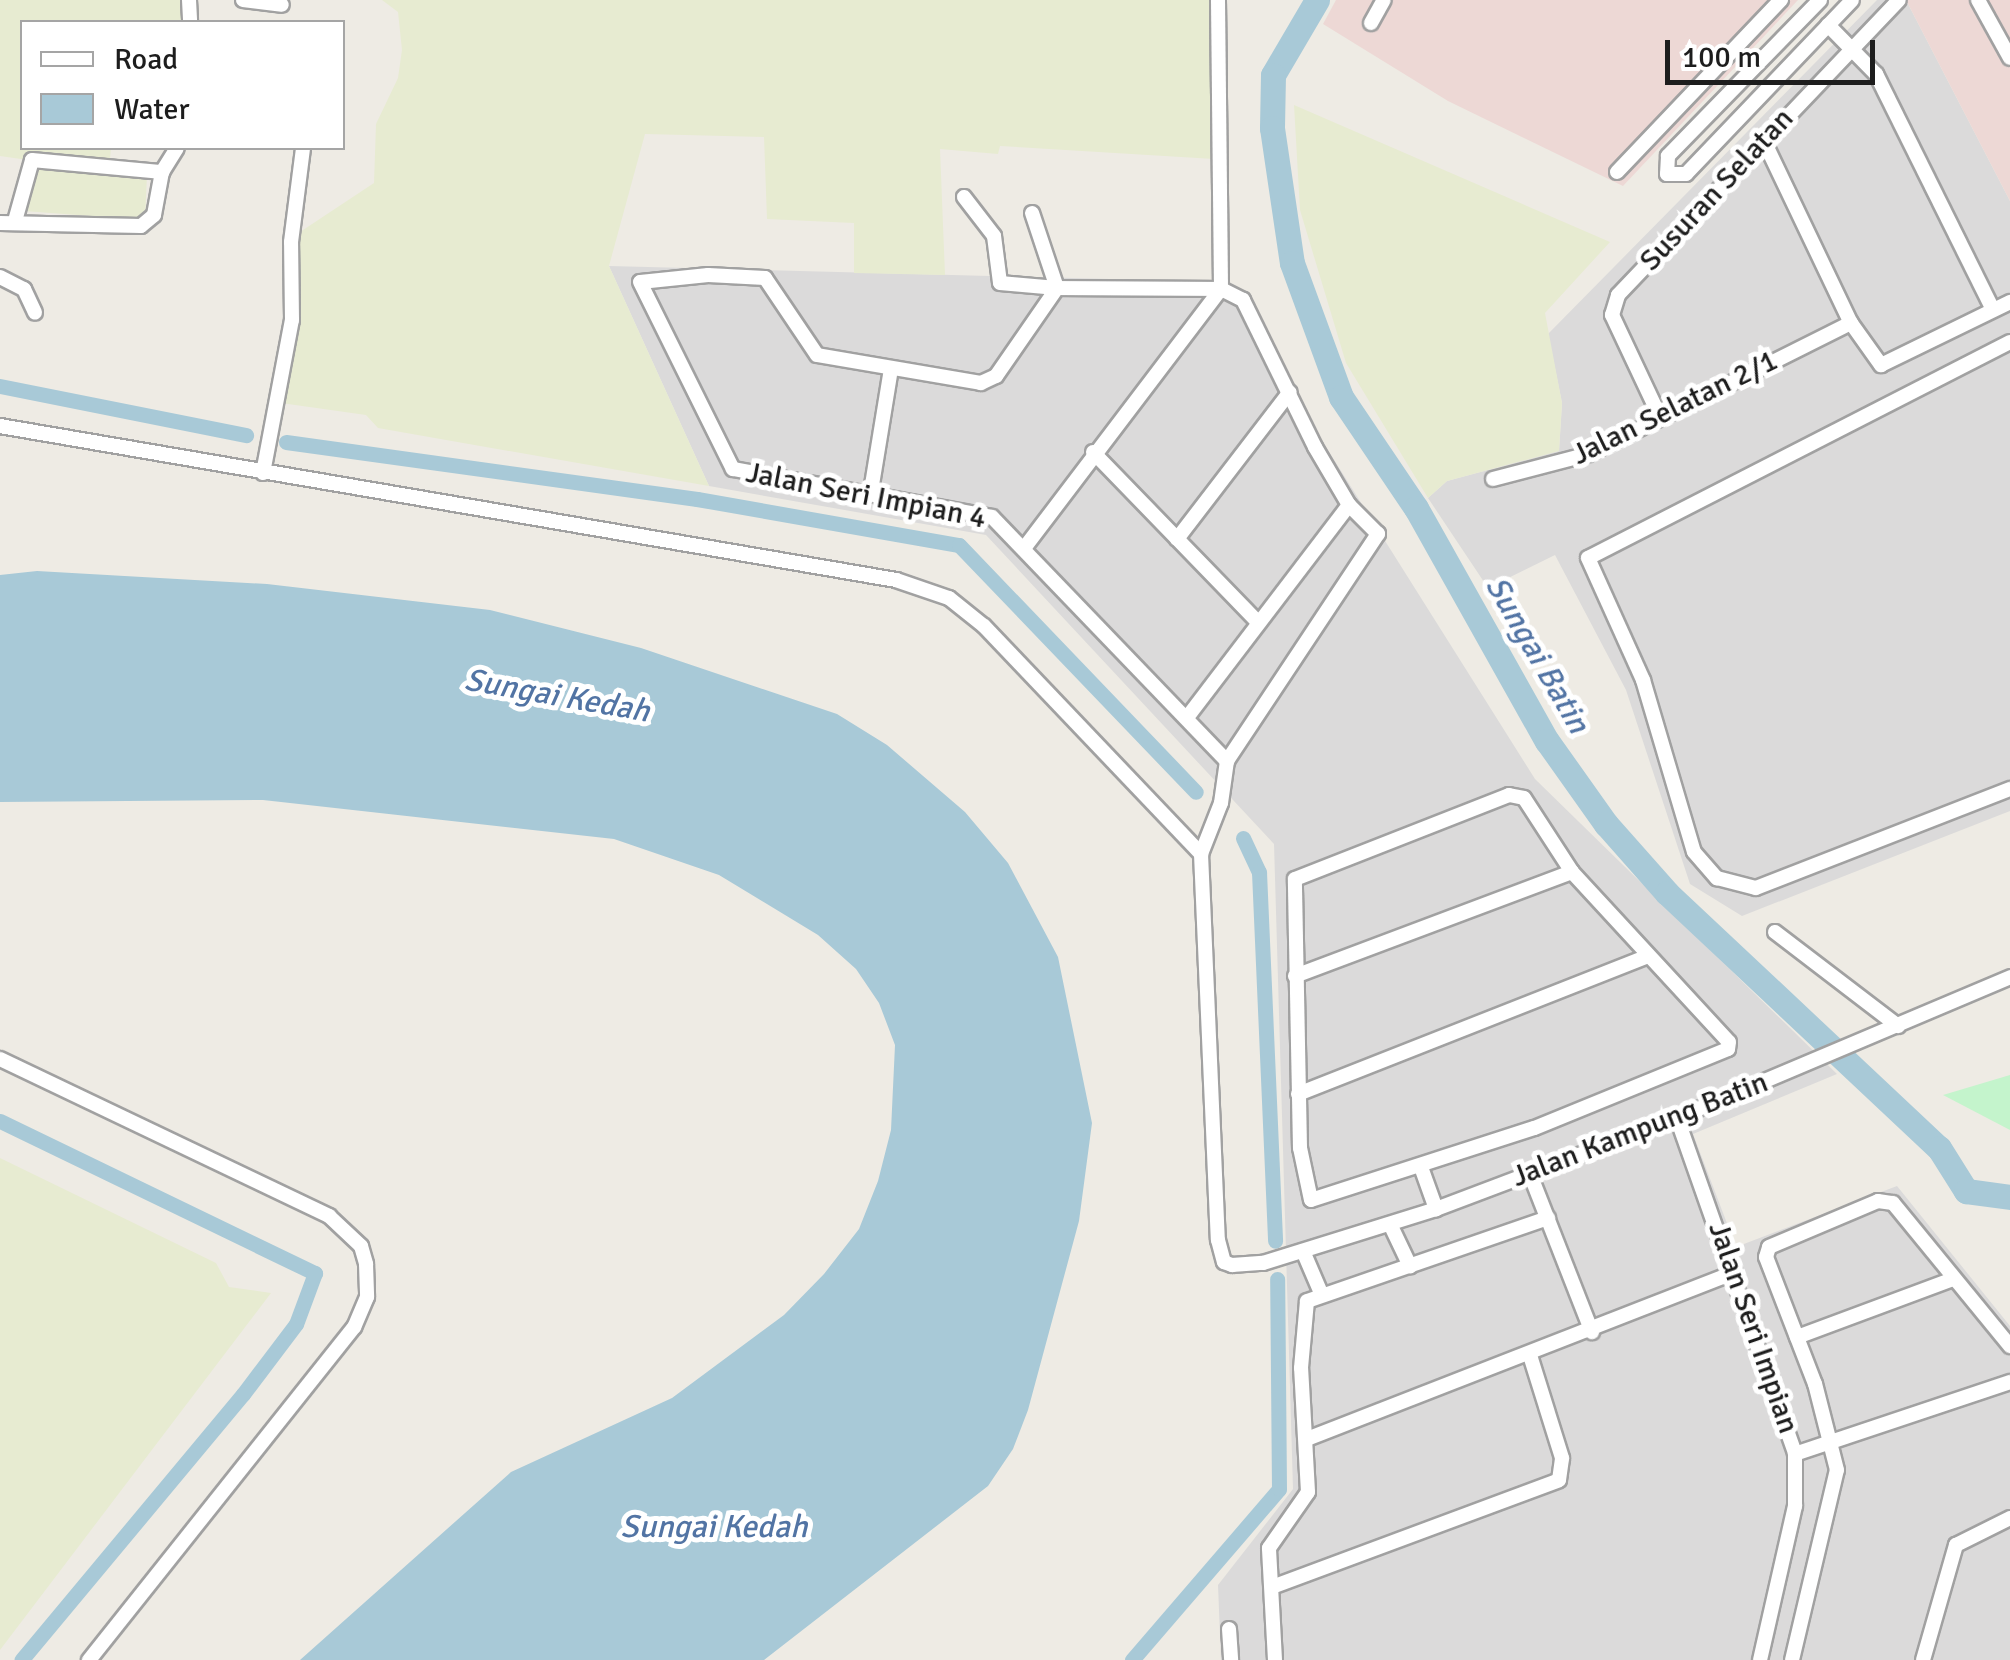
<!DOCTYPE html>
<html>
<head>
<meta charset="utf-8">
<style>
  body { margin:0 }
  #map { position:relative; width:2010px; height:1660px; overflow:hidden; background:#eeebe4; font-family:Signika,sans-serif }
  div>[style] { position:absolute }
  .residential>* { inset:0; background:#dbdada }
  .commercial>* { inset:0; background:#edd8d5 }
  .farmland>* { inset:0; background:#e7ebd1 }
  .park>* { inset:0; background:#c4f4cc }
  .water>* { inset:0; background:#a8c9d7 }
  .canal>* { height:15px; margin:-7.5px; padding:0 7.5px; transform-origin:7.5px; border-radius:7.5px; background:#a8c9d7 }
  .river>* { height:25px; margin:-12.5px; padding:0 12.5px; transform-origin:12.5px; border-radius:12.5px; background:#a8c9d7 }
  .roads { filter:drop-shadow(2px 0 #a1a1a1) drop-shadow(-2px 0 #a1a1a1) drop-shadow(0 2px #a1a1a1) drop-shadow(0 -2px #a1a1a1) }
  .minor>* { height:14px; margin:-7px; padding:0 7px; transform-origin:7px; border-radius:7px; background:#fff }
  span { translate:-50% -50%; white-space:nowrap; text-align:center; line-height:1.15; -webkit-text-stroke:10px #fff; paint-order:stroke }
  .street-label { font-size:30px; color:#1d1d1d }
  .water-label { font-size:32px; color:#5274a4; font-style:italic }
  .legend { position:absolute; left:20px; top:20px; width:325px; height:130px; box-sizing:border-box; background:#fff; border:2px solid #a5a5a5; margin:0; padding:12px 18px; list-style:none; font-size:30px; color:#1d1d1d }
  .legend li { display:flex; align-items:center; gap:20px; height:50px }
  .legend b { width:50px; border:2px solid #a5a5a5 }
  .scale { position:absolute; left:1665px; top:40px; width:210px; height:45px; box-sizing:border-box; border:5px solid #1d1d1d; border-top:0; padding-left:12px; font-size:30px; line-height:35px; white-space:nowrap; color:#1d1d1d; -webkit-text-stroke:8px #fff; paint-order:stroke }
</style>
</head>
<body>
<div id="map">
  <div class="residential">
    <i style="clip-path:polygon(1877px 0,1906px 0,2010px 201px,2010px 811px,1742px 916px,1690px 884px,1626px 690px,1555px 555px,1488px 588px,1428px 498px,1447px 481px,1559px 451px,1562px 403px,1548px 334px)"></i>
    <i style="clip-path:polygon(609px 266px,1222px 282px,1535px 779px,1837px 1074px,1693px 1134px,1736px 1247px,1897px 1186px,2010px 1326px,2010px 1660px,1221px 1660px,1218px 1585px,1293px 1489px,1274px 844px,986px 535px,709px 486px)"></i>
  </div>
  <div class="commercial">
    <i style="clip-path:polygon(1336px 0,1798px 0,1623px 186px,1448px 101px,1323px 24px)"></i>
    <i style="clip-path:polygon(1906px 0,2010px 0,2010px 201px)"></i>
  </div>
  <div class="farmland">
    <i style="clip-path:polygon(0 0,184px 0,185px 22px,22px 22px,22px 148px,111px 148px,109px 170px,147px 175px,145px 220px,24px 211px,35px 161px,0 156px)"></i>
    <i style="clip-path:polygon(382px 0,1210px 0,1214px 159px,1000px 146px,998px 154px,940px 149px,945px 275px,854px 273px,854px 223px,767px 219px,764px 137px,645px 134px,609px 266px,709px 486px,378px 428px,366px 415px,281px 403px,300px 311px,297px 234px,374px 183px,376px 124px,398px 78px,402px 50px,398px 12px)"></i>
    <i style="clip-path:polygon(1294px 105px,1610px 242px,1545px 313px,1562px 403px,1559px 451px,1447px 481px,1428px 498px,1346px 363px,1300px 210px)"></i>
    <i style="clip-path:polygon(0 1158px,216px 1263px,229px 1287px,271px 1293px,0 1650px)"></i>
  </div>
  <div class="park">
    <i style="clip-path:polygon(2010px 1075px,2010px 1130px,1943px 1095px)"></i>
  </div>
  <div class="water">
    <i style="clip-path:polygon(37px 571px,267px 584px,490px 610px,641px 648px,837px 714px,887px 745px,965px 812px,1008px 863px,1058px 957px,1092px 1123px,1079px 1221px,1028px 1410px,1013px 1449px,988px 1486px,764px 1660px,300px 1660px,511px 1472px,672px 1398px,784px 1315px,824px 1274px,859px 1229px,878px 1181px,891px 1130px,895px 1045px,879px 1003px,856px 969px,818px 935px,719px 875px,614px 839px,263px 800px,0 802px,0 575px)"></i>
  </div>
  <div class="canal">
    <i style="left:0;top:386px;width:251px;rotate:11.3deg"></i>
    <i style="left:286px;top:442px;width:415px;rotate:7.9deg"></i>
    <i style="left:697px;top:499px;width:266px;rotate:10deg"></i>
    <i style="left:959px;top:545px;width:342px;rotate:46.2deg"></i>
    <i style="left:1243px;top:838px;width:38px;rotate:65deg"></i>
    <i style="left:1259px;top:872px;width:369px;rotate:87.5deg"></i>
    <i style="left:0;top:1121px;width:350px;rotate:25.8deg"></i>
    <i style="left:315px;top:1273px;width:54px;rotate:110.4deg"></i>
    <i style="left:296px;top:1324px;width:88px;rotate:127.1deg"></i>
    <i style="left:243px;top:1394px;width:346px;rotate:129.8deg"></i>
    <i style="left:1132px;top:1660px;width:225px;rotate:-49.3deg"></i>
    <i style="left:1279px;top:1489px;width:210px;rotate:-90.5deg"></i>
  </div>
  <div class="river">
    <i style="left:1317px;top:0;width:87px;rotate:120.4deg"></i>
    <i style="left:1273px;top:75px;width:53px;rotate:91.1deg"></i>
    <i style="left:1272px;top:128px;width:136px;rotate:81.6deg"></i>
    <i style="left:1292px;top:263px;width:143px;rotate:69.9deg"></i>
    <i style="left:1341px;top:397px;width:134px;rotate:56deg"></i>
    <i style="left:1416px;top:508px;width:267px;rotate:60.7deg"></i>
    <i style="left:1547px;top:741px;width:102px;rotate:54.6deg"></i>
    <i style="left:1606px;top:824px;width:92px;rotate:48.5deg"></i>
    <i style="left:1667px;top:893px;width:373px;rotate:43.2deg"></i>
    <i style="left:1939px;top:1148px;width:51px;rotate:57.9deg"></i>
    <i style="left:1966px;top:1191px;width:44px;rotate:7.8deg"></i>
  </div>
  <div class="roads">
    <div class="minor">
      <i style="left:189px;top:0;width:22px;rotate:87deg"></i>
      <i style="left:243px;top:0;width:39px;rotate:7deg"></i>
      <i style="left:1218px;top:0;width:289px;rotate:89.4deg"></i>
      <i style="left:1820px;top:0;width:218px;rotate:134.3deg"></i>
      <i style="left:1668px;top:156px;width:18px;rotate:93deg"></i>
      <i style="left:1667px;top:174px;width:19px"></i>
      <i style="left:1686px;top:174px;width:240px;rotate:-46.3deg"></i>
      <i style="left:1978px;top:0;width:66px;rotate:61.1deg"></i>
      <i style="left:1371px;top:23px;width:26px;rotate:-61deg"></i>
      <i style="left:1828px;top:25px;width:69px;rotate:45.6deg"></i>
      <i style="left:1876px;top:74px;width:263px;rotate:63.6deg"></i>
      <i style="left:1764px;top:141px;width:202px;rotate:64.5deg"></i>
      <i style="left:1851px;top:323px;width:52px;rotate:54.5deg"></i>
      <i style="left:1881px;top:365px;width:144px;rotate:-26deg"></i>
      <i style="left:1617px;top:172px;width:238px;rotate:-46.4deg"></i>
      <i style="left:964px;top:197px;width:49px;rotate:52.4deg"></i>
      <i style="left:994px;top:236px;width:47px;rotate:82.7deg"></i>
      <i style="left:1000px;top:283px;width:57px;rotate:5deg"></i>
      <i style="left:1057px;top:288px;width:79px;rotate:-108.4deg"></i>
      <i style="left:15px;top:221px;width:63px;rotate:-74.4deg"></i>
      <i style="left:32px;top:160px;width:131px;rotate:5.3deg"></i>
      <i style="left:162px;top:172px;width:28px;rotate:-58deg"></i>
      <i style="left:0;top:223px;width:141px;rotate:1.2deg"></i>
      <i style="left:141px;top:226px;width:17px;rotate:-40deg"></i>
      <i style="left:154px;top:215px;width:44px;rotate:-79.5deg"></i>
      <i style="left:0;top:277px;width:27px;rotate:27deg"></i>
      <i style="left:24px;top:289px;width:26px;rotate:65deg"></i>
      <i style="left:2010px;top:342px;width:474px;rotate:152.9deg"></i>
      <i style="left:1588px;top:558px;width:134px;rotate:65.7deg"></i>
      <i style="left:1643px;top:680px;width:179px;rotate:73.5deg"></i>
      <i style="left:1694px;top:852px;width:35px;rotate:49deg"></i>
      <i style="left:1717px;top:878px;width:40px;rotate:14.4deg"></i>
      <i style="left:1756px;top:888px;width:273px;rotate:-21.3deg"></i>
      <i style="left:1660px;top:417px;width:113px;rotate:-115.2deg"></i>
      <i style="left:1612px;top:315px;width:21px;rotate:-73deg"></i>
      <i style="left:1618px;top:295px;width:407px;rotate:-46.4deg"></i>
      <i style="left:0;top:426px;width:909px;rotate:9.75deg"></i>
      <i style="left:896px;top:580px;width:56px;rotate:18.8deg"></i>
      <i style="left:949px;top:598px;width:45px;rotate:38.7deg"></i>
      <i style="left:984px;top:626px;width:315px;rotate:46.4deg"></i>
      <i style="left:1201px;top:854px;width:386px;rotate:87.5deg"></i>
      <i style="left:1218px;top:1240px;width:23px;rotate:75deg"></i>
      <i style="left:1224px;top:1262px;width:9px;rotate:21deg"></i>
      <i style="left:1232px;top:1265px;width:31px;rotate:-4deg"></i>
      <i style="left:1263px;top:1263px;width:181px;rotate:-17.3deg"></i>
      <i style="left:1436px;top:1209px;width:258px;rotate:-20.7deg"></i>
      <i style="left:1677px;top:1118px;width:362px;rotate:-22.9deg"></i>
      <i style="left:1093px;top:452px;width:238px;rotate:45.9deg"></i>
      <i style="left:263px;top:473px;width:156px;rotate:-79.3deg"></i>
      <i style="left:292px;top:320px;width:78px;rotate:-90.7deg"></i>
      <i style="left:291px;top:242px;width:95px;rotate:-82.7deg"></i>
      <i style="left:1493px;top:479px;width:99px;rotate:-14.6deg"></i>
      <i style="left:1589px;top:454px;width:293px;rotate:-26.6deg"></i>
      <i style="left:871px;top:491px;width:124px;rotate:-80.7deg"></i>
      <i style="left:1177px;top:539px;width:185px;rotate:-52.5deg"></i>
      <i style="left:1025px;top:547px;width:324px;rotate:-52.8deg"></i>
      <i style="left:1189px;top:715px;width:264px;rotate:-52.7deg"></i>
      <i style="left:1509px;top:795px;width:15px;rotate:11deg"></i>
      <i style="left:1524px;top:798px;width:88px;rotate:57deg"></i>
      <i style="left:1572px;top:872px;width:231px;rotate:47.3deg"></i>
      <i style="left:1729px;top:1042px;width:7px;rotate:98deg"></i>
      <i style="left:1728px;top:1049px;width:209px;rotate:157.8deg"></i>
      <i style="left:1534px;top:1128px;width:234px;rotate:162.1deg"></i>
      <i style="left:1311px;top:1200px;width:53px;rotate:-101.9deg"></i>
      <i style="left:1300px;top:1148px;width:269px;rotate:-91.1deg"></i>
      <i style="left:1295px;top:879px;width:230px;rotate:-21.4deg"></i>
      <i style="left:1201px;top:854px;width:55px;rotate:-68.6deg"></i>
      <i style="left:1221px;top:803px;width:42px;rotate:-81.9deg"></i>
      <i style="left:1227px;top:761px;width:273px;rotate:-56.4deg"></i>
      <i style="left:1378px;top:534px;width:41px;rotate:-135deg"></i>
      <i style="left:1349px;top:505px;width:67px;rotate:-120.4deg"></i>
      <i style="left:1315px;top:447px;width:164px;rotate:-116.1deg"></i>
      <i style="left:1243px;top:300px;width:25px;rotate:-153deg"></i>
      <i style="left:1221px;top:289px;width:164px;rotate:-179.7deg"></i>
      <i style="left:1057px;top:288px;width:107px;rotate:124.7deg"></i>
      <i style="left:996px;top:376px;width:17px;rotate:155deg"></i>
      <i style="left:981px;top:383px;width:166px;rotate:-170.3deg"></i>
      <i style="left:817px;top:355px;width:93px;rotate:-124deg"></i>
      <i style="left:765px;top:278px;width:57px;rotate:-177deg"></i>
      <i style="left:708px;top:275px;width:68px;rotate:174.1deg"></i>
      <i style="left:640px;top:282px;width:209px;rotate:63.6deg"></i>
      <i style="left:733px;top:469px;width:263px;rotate:10.5deg"></i>
      <i style="left:992px;top:517px;width:339px;rotate:46.1deg"></i>
      <i style="left:1775px;top:932px;width:155px;rotate:37.4deg"></i>
      <i style="left:1295px;top:976px;width:296px;rotate:-20.6deg"></i>
      <i style="left:0;top:1059px;width:365px;rotate:25.5deg"></i>
      <i style="left:329px;top:1216px;width:44px;rotate:43.2deg"></i>
      <i style="left:361px;top:1246px;width:19px;rotate:74deg"></i>
      <i style="left:366px;top:1264px;width:33px;rotate:88deg"></i>
      <i style="left:367px;top:1297px;width:33px;rotate:113deg"></i>
      <i style="left:354px;top:1327px;width:426px;rotate:128.5deg"></i>
      <i style="left:1298px;top:1094px;width:373px;rotate:-21.5deg"></i>
      <i style="left:1677px;top:1118px;width:356px;rotate:70.6deg"></i>
      <i style="left:1795px;top:1454px;width:52px;rotate:90deg"></i>
      <i style="left:1795px;top:1506px;width:158px;rotate:102.8deg"></i>
      <i style="left:1421px;top:1167px;width:45px;rotate:70.3deg"></i>
      <i style="left:1530px;top:1174px;width:170px;rotate:68.6deg"></i>
      <i style="left:1390px;top:1224px;width:47px;rotate:64.5deg"></i>
      <i style="left:1303px;top:1251px;width:46px;rotate:66.8deg"></i>
      <i style="left:1797px;top:1337px;width:166px;rotate:-20.4deg"></i>
      <i style="left:1307px;top:1439px;width:459px;rotate:-21.3deg"></i>
      <i style="left:1795px;top:1454px;width:227px;rotate:-18.5deg"></i>
      <i style="left:1272px;top:1587px;width:306px;rotate:-20.4deg"></i>
      <i style="left:1559px;top:1480px;width:22px;rotate:-82deg"></i>
      <i style="left:1562px;top:1458px;width:108px;rotate:-107.3deg"></i>
      <i style="left:1229px;top:1629px;width:31px;rotate:86deg"></i>
      <i style="left:1275px;top:1660px;width:112px;rotate:-93.1deg"></i>
      <i style="left:1269px;top:1548px;width:68px;rotate:-55.1deg"></i>
      <i style="left:1308px;top:1492px;width:124px;rotate:-93.2deg"></i>
      <i style="left:1301px;top:1368px;width:67px;rotate:-84.9deg"></i>
      <i style="left:1307px;top:1301px;width:255px;rotate:-19deg"></i>
      <i style="left:1792px;top:1660px;width:195px;rotate:-76.7deg"></i>
      <i style="left:1837px;top:1470px;width:89px;rotate:-104.3deg"></i>
      <i style="left:1815px;top:1384px;width:136px;rotate:-111.1deg"></i>
      <i style="left:1766px;top:1257px;width:10px;rotate:-73deg"></i>
      <i style="left:1769px;top:1247px;width:118px;rotate:-22.9deg"></i>
      <i style="left:1878px;top:1201px;width:15px;rotate:8deg"></i>
      <i style="left:1893px;top:1203px;width:185px;rotate:50.7deg"></i>
      <i style="left:1923px;top:1660px;width:120px;rotate:-74deg"></i>
      <i style="left:1956px;top:1545px;width:60px;rotate:-26.6deg"></i>
    </div>
  </div>
  <div class="street-label">
    <span style="left:1717px;top:190px;rotate:-47deg">Susuran Selatan</span>
    <span style="left:1675px;top:408px;rotate:-26deg">Jalan Selatan 2/1</span>
    <span style="left:866px;top:496px;rotate:11deg">Jalan Seri Impian 4</span>
    <span style="left:1640px;top:1130px;rotate:-21deg">Jalan Kampung Batin</span>
    <span style="left:1753px;top:1328px;rotate:71deg">Jalan Seri Impian</span>
  </div>
  <div class="water-label">
    <span style="left:1537px;top:655px;rotate:60deg">Sungai Batin</span>
    <span style="left:557px;top:696px;rotate:10deg">Sungai Kedah</span>
    <span style="left:714px;top:1527px">Sungai Kedah</span>
  </div>
  <ul class="legend">
  <li><b style="height:12px;background:#fff"></b>Road</li>
  <li><b style="height:28px;background:#a8c9d7"></b>Water</li>
  </ul>
  <div class="scale">100 m</div>
</div>
</body>
</html>
